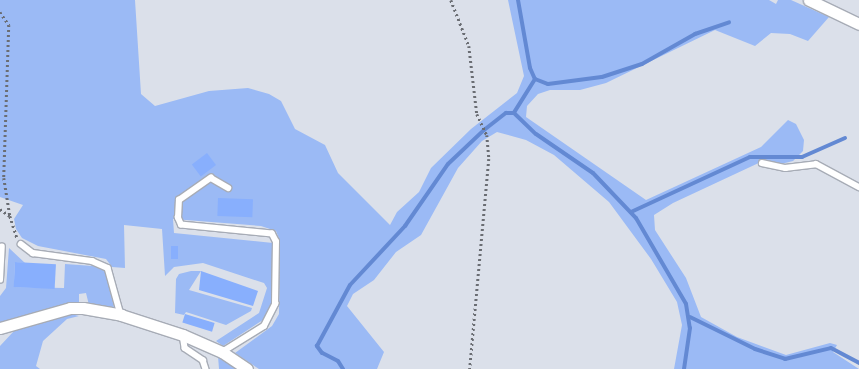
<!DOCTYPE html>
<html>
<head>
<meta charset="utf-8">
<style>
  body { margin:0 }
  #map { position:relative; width:859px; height:369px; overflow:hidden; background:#dbe0ea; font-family:"PT Sans",sans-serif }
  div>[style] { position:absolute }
  .green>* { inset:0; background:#9bbaf5 }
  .stream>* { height:4px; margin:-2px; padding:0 2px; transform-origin:2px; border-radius:2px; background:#6389d3 }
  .building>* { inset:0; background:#88affd; transform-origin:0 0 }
  .path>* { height:2.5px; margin-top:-1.25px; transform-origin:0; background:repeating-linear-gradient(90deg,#6a6d73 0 2px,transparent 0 5px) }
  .roads { filter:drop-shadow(1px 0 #a7acb6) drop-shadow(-1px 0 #a7acb6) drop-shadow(0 1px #a7acb6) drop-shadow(0 -1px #a7acb6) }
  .lane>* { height:5.5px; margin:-2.75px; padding:0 2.75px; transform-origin:2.75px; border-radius:2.75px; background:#fff }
  .street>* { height:11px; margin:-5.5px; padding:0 5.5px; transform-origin:5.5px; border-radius:5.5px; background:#fff }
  span { translate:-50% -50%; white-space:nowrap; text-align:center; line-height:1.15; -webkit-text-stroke:3px #dbe0ea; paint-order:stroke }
</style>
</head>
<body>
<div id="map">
  <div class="green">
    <i style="clip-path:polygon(0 0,135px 0,141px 94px,155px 106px,209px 91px,248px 88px,269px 94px,281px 101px,295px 129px,325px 145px,338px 173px,390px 225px,397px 212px,419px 192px,431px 168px,471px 129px,517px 93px,524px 76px,508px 0,769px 0,776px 4px,778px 0,791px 0,829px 17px,808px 41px,790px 34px,771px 33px,755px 46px,715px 30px,606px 83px,580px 90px,550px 90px,538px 94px,527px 106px,526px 117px,646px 200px,761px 147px,788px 120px,796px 124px,804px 140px,803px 151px,793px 161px,781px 164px,765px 160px,673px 203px,654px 215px,655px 230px,686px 278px,701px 317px,737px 337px,786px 355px,830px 343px,837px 345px,833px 352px,859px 369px,674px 369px,682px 325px,677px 302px,651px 259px,609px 202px,554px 155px,526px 140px,497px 132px,482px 141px,458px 168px,421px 235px,396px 252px,374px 280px,353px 294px,347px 306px,384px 352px,377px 369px,259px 369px,235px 353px,272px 326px,279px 314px,280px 241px,276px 231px,261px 226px,173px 219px,174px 233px,273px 243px,273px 303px,266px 318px,223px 346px,216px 341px,259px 313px,267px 288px,264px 283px,203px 263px,174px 267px,165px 276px,162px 229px,124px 225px,125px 268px,112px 267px,106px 259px,38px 246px,22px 238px,16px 229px,14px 219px,23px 205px,0 197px)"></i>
    <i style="clip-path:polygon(9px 248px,25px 263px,15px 262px,14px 287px,64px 288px,65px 264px,93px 266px,105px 271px,114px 307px,89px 305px,86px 293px,79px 294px,79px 303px,67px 303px,0 324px,0 296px,6px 288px)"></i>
    <i style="clip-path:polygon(191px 271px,201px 271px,189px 290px,252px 308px,251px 311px,226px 325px,186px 312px,184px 315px,175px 313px,176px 279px,179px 274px)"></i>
    <i style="clip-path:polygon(67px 313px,79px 316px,67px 319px,43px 341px,36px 366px,40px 369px,0 369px,0 346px,14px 331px)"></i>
    <i style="clip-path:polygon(218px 356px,237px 369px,219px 369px)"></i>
  </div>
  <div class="stream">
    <i style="left:518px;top:0;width:69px;rotate:80deg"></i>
    <i style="left:530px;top:68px;width:12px;rotate:66deg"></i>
    <i style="left:535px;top:79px;width:14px;rotate:21deg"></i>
    <i style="left:548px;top:84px;width:54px;rotate:-7.4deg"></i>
    <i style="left:602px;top:77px;width:42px;rotate:-18deg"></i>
    <i style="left:642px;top:64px;width:61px;rotate:-29.5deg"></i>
    <i style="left:695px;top:34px;width:36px;rotate:-19deg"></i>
    <i style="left:535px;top:79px;width:40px;rotate:122deg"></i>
    <i style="left:514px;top:113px;width:30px;rotate:44deg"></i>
    <i style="left:536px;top:134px;width:69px;rotate:34.4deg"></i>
    <i style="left:593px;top:173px;width:62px;rotate:46.3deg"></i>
    <i style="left:636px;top:218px;width:99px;rotate:59.8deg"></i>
    <i style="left:686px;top:304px;width:24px;rotate:81deg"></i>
    <i style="left:690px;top:328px;width:41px;rotate:98.3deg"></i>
    <i style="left:631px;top:212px;width:131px;rotate:-24.8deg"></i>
    <i style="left:750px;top:157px;width:52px"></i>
    <i style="left:802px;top:157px;width:47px;rotate:-23.8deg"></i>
    <i style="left:690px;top:317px;width:72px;rotate:26.2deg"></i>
    <i style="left:755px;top:349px;width:32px;rotate:18deg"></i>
    <i style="left:785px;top:359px;width:47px;rotate:-13.4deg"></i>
    <i style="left:831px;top:348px;width:32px;rotate:28deg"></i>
    <i style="left:343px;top:369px;width:9px;rotate:-122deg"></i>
    <i style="left:338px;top:361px;width:18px;rotate:-153deg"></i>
    <i style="left:322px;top:353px;width:9px;rotate:-126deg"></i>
    <i style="left:317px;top:346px;width:69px;rotate:-61.6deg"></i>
    <i style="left:350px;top:285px;width:81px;rotate:-47deg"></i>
    <i style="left:405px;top:226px;width:75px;rotate:-55.3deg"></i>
    <i style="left:448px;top:164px;width:50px;rotate:-43.4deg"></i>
    <i style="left:484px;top:130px;width:28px;rotate:-38deg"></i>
    <i style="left:506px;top:113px;width:8px"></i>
  </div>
  <div class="building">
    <i style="left:207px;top:153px;width:15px;height:19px;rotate:53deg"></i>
    <i style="left:218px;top:198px;width:35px;height:18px;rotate:2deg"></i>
    <i style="left:171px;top:246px;width:7px;height:13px"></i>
    <i style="left:15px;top:262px;width:41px;height:25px;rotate:3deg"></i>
    <i style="clip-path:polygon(201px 271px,258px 291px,253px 306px,199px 290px)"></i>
    <i style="left:185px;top:314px;width:31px;height:9px;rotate:17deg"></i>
  </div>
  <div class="path">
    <i style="left:451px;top:0;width:49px;rotate:68.6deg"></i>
    <i style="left:469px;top:46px;width:68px;rotate:83.3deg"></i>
    <i style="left:477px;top:114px;width:23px;rotate:65deg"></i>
    <i style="left:487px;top:135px;width:24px;rotate:85deg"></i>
    <i style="left:489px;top:159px;width:211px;rotate:95.2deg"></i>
    <i style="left:0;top:12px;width:16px;rotate:55deg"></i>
    <i style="left:9px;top:25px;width:153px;rotate:91.9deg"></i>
    <i style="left:4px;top:178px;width:38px;rotate:81deg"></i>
    <i style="left:0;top:209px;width:12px;rotate:35deg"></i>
    <i style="left:10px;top:216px;width:23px;rotate:72deg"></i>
  </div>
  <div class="roads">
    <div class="lane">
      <i style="left:762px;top:163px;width:24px;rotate:12deg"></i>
      <i style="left:785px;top:168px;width:31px;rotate:-7deg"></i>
      <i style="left:816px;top:164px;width:49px;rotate:28.1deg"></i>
      <i style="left:21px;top:244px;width:15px;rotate:37deg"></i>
      <i style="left:33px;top:253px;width:60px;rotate:7.7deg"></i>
      <i style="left:92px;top:261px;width:17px;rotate:24deg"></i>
      <i style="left:108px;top:268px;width:49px;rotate:74.5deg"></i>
      <i style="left:0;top:280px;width:33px;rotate:-87deg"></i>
      <i style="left:183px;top:335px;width:13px;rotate:81deg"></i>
      <i style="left:185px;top:348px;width:22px;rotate:34deg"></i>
      <i style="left:203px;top:360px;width:9px;rotate:72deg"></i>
      <i style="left:222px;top:352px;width:49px;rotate:-31.8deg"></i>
      <i style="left:264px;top:326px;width:25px;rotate:-63deg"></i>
      <i style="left:275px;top:304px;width:62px;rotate:-89.1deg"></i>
      <i style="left:276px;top:242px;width:9px;rotate:-117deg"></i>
      <i style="left:272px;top:234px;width:91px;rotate:-174.4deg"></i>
      <i style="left:181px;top:225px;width:8px;rotate:-113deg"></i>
      <i style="left:178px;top:218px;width:18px;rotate:-87deg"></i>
      <i style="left:179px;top:200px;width:39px;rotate:-35deg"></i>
      <i style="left:211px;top:178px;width:20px;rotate:30deg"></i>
    </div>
    <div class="street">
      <i style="left:809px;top:0;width:55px;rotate:25.6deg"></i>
      <i style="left:0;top:328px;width:73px;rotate:-15.9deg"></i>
      <i style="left:70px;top:308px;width:13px"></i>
      <i style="left:83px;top:308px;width:39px;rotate:10deg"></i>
      <i style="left:121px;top:315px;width:65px;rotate:17.9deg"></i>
      <i style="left:183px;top:335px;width:43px;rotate:23.6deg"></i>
      <i style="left:222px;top:352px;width:30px;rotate:34deg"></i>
    </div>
  </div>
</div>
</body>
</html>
